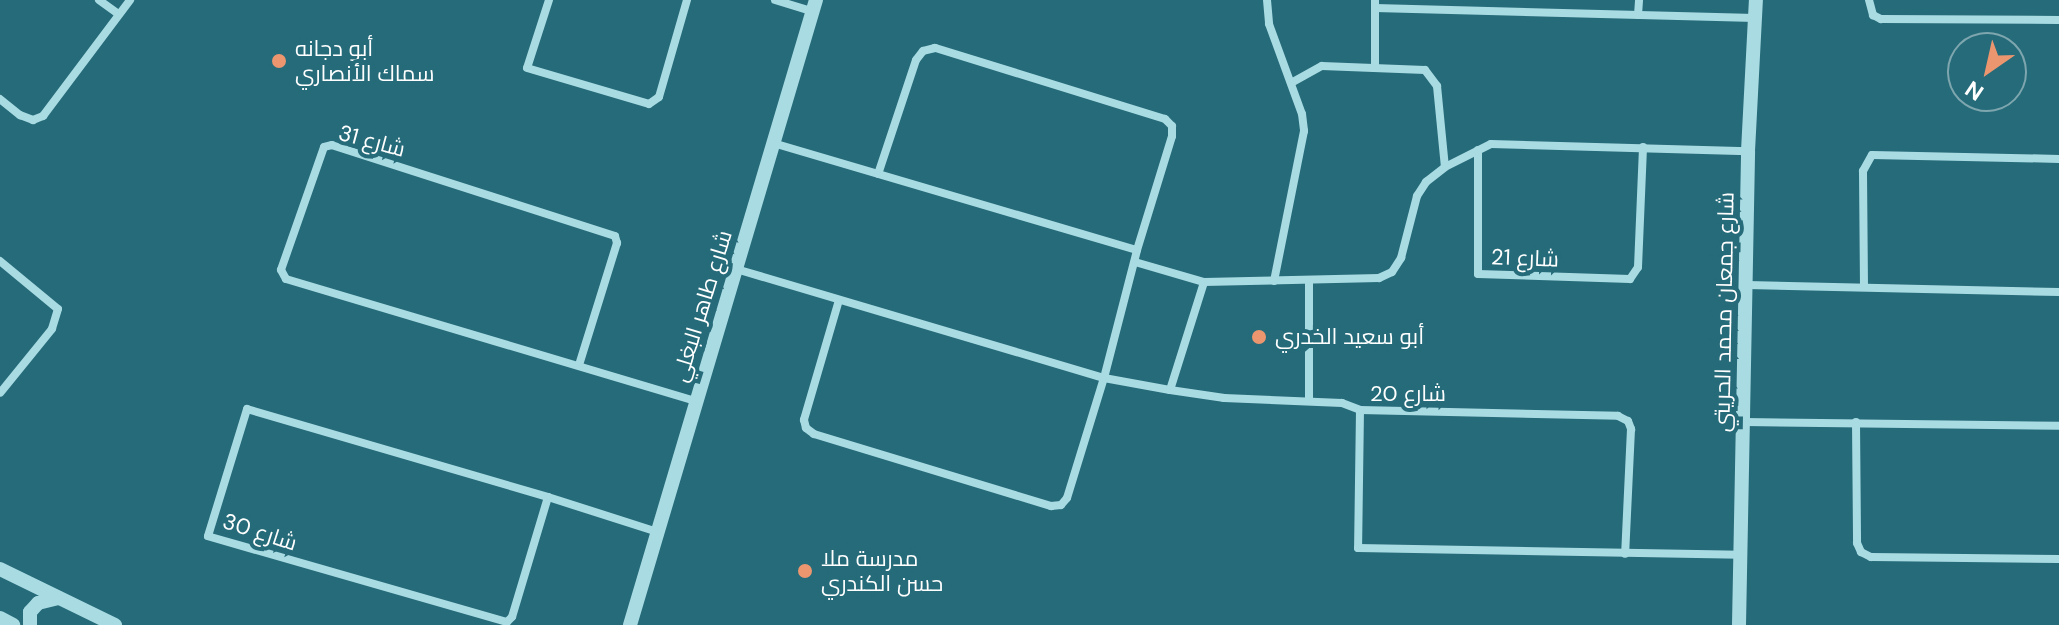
<!DOCTYPE html>
<html>
<head>
<meta charset="utf-8">
<style>
  body { margin:0 }
  #map { position:relative; width:2059px; height:625px; overflow:hidden; background:#266b79; font-family:"DM Sans",Cairo,sans-serif }
  div>[style] { position:absolute }
  .minor>* { height:8px; margin:-4px; padding:0 4px; transform-origin:4px; border-radius:4px; background:#a9dbe3 }
  .tertiary>* { height:14px; margin:-7px; padding:0 7px; transform-origin:7px; border-radius:7px; background:#a9dbe3 }
  .dots>* { width:22px; height:22px; translate:-50% -50%; box-sizing:border-box; border:4px solid #266b79; border-radius:50% }
  span { translate:-50% -50%; white-space:nowrap; text-align:center; line-height:1.15; -webkit-text-stroke:8px #266b79; paint-order:stroke }
  .poi-label { font-size:22px; color:#fff }
  .left { translate:0 -50%; text-align:left }
  .street-label { font-size:22px; color:#fff }
  .north { position:absolute; left:1947px; top:32px; width:80px; height:80px; box-sizing:border-box; background:#266b79; border:2px solid #7da6af; border-radius:50%; rotate:214deg; font-size:22px; font-weight:700; line-height:32px; text-align:center; color:#fff }
  .north::after { content:''; display:block; margin:auto; width:28px; height:36px; background:#ec966f; clip-path:polygon(50% 0,100% 100%,50% 72%,0 100%) }
</style>
</head>
<body>
<div id="map">
  <div class="minor">
    <i style="left:99px;top:0;width:24px;rotate:36deg"></i>
    <i style="left:549px;top:0;width:71px;rotate:107.9deg"></i>
    <i style="left:527px;top:68px;width:127px;rotate:16.4deg"></i>
    <i style="left:649px;top:104px;width:12px;rotate:-35deg"></i>
    <i style="left:659px;top:97px;width:101px;rotate:-73.9deg"></i>
    <i style="left:775px;top:0;width:39px;rotate:17deg"></i>
    <i style="left:1267px;top:0;width:24px;rotate:85deg"></i>
    <i style="left:1269px;top:24px;width:96px;rotate:69.9deg"></i>
    <i style="left:1302px;top:114px;width:17px;rotate:83deg"></i>
    <i style="left:1304px;top:131px;width:153px;rotate:101.3deg"></i>
    <i style="left:1869px;top:0;width:16px;rotate:75deg"></i>
    <i style="left:1873px;top:15px;width:9px;rotate:27deg"></i>
    <i style="left:1881px;top:19px;width:178px;rotate:0.3deg"></i>
    <i style="left:1375px;top:8px;width:380px;rotate:1.5deg"></i>
    <i style="left:1638px;top:15px;width:15px;rotate:-86deg"></i>
    <i style="left:1375px;top:67px;width:67px;rotate:-90deg"></i>
    <i style="left:1291px;top:83px;width:35px;rotate:-29deg"></i>
    <i style="left:1322px;top:66px;width:103px;rotate:2.2deg"></i>
    <i style="left:1425px;top:70px;width:20px;rotate:53deg"></i>
    <i style="left:1437px;top:86px;width:81px;rotate:84.4deg"></i>
    <i style="left:0;top:99px;width:26px;rotate:39deg"></i>
    <i style="left:20px;top:115px;width:14px;rotate:21deg"></i>
    <i style="left:33px;top:120px;width:11px;rotate:-22deg"></i>
    <i style="left:43px;top:116px;width:145px;rotate:-53.1deg"></i>
    <i style="left:773px;top:143px;width:379px;rotate:16.4deg"></i>
    <i style="left:1478px;top:150px;width:124px;rotate:90deg"></i>
    <i style="left:1478px;top:274px;width:152px;rotate:1.9deg"></i>
    <i style="left:1630px;top:279px;width:14px;rotate:-56deg"></i>
    <i style="left:1638px;top:267px;width:120px;rotate:-87.6deg"></i>
    <i style="left:0;top:261px;width:75px;rotate:39.6deg"></i>
    <i style="left:58px;top:309px;width:21px;rotate:107deg"></i>
    <i style="left:52px;top:329px;width:82px;rotate:129.1deg"></i>
    <i style="left:1135px;top:262px;width:72px;rotate:16.2deg"></i>
    <i style="left:1204px;top:282px;width:175px;rotate:-1.3deg"></i>
    <i style="left:1379px;top:278px;width:14px;rotate:-25deg"></i>
    <i style="left:1392px;top:272px;width:17px;rotate:-57deg"></i>
    <i style="left:1401px;top:258px;width:64px;rotate:-75.5deg"></i>
    <i style="left:1417px;top:196px;width:17px;rotate:-57deg"></i>
    <i style="left:1426px;top:182px;width:24px;rotate:-38deg"></i>
    <i style="left:1445px;top:167px;width:51px;rotate:-26.6deg"></i>
    <i style="left:1491px;top:144px;width:257px;rotate:1.6deg"></i>
    <i style="left:736px;top:269px;width:384px;rotate:16.5deg"></i>
    <i style="left:1104px;top:378px;width:67px;rotate:10.3deg"></i>
    <i style="left:1170px;top:390px;width:55px;rotate:8.4deg"></i>
    <i style="left:1224px;top:398px;width:118px;rotate:2.4deg"></i>
    <i style="left:1342px;top:403px;width:19px;rotate:21deg"></i>
    <i style="left:1360px;top:410px;width:258px;rotate:1.3deg"></i>
    <i style="left:1618px;top:416px;width:11px;rotate:27deg"></i>
    <i style="left:1628px;top:421px;width:9px;rotate:69deg"></i>
    <i style="left:1631px;top:429px;width:125px;rotate:92.7deg"></i>
    <i style="left:1747px;top:285px;width:312px;rotate:1.3deg"></i>
    <i style="left:1864px;top:287px;width:116px;rotate:-90.5deg"></i>
    <i style="left:1863px;top:171px;width:18px;rotate:-61deg"></i>
    <i style="left:1872px;top:155px;width:187px;rotate:1.2deg"></i>
    <i style="left:839px;top:300px;width:125px;rotate:106.3deg"></i>
    <i style="left:804px;top:420px;width:8px;rotate:76deg"></i>
    <i style="left:806px;top:428px;width:10px;rotate:37deg"></i>
    <i style="left:814px;top:434px;width:248px;rotate:16.9deg"></i>
    <i style="left:1051px;top:506px;width:10px;rotate:-6deg"></i>
    <i style="left:1061px;top:505px;width:9px;rotate:-49deg"></i>
    <i style="left:1067px;top:498px;width:126px;rotate:-72.9deg"></i>
    <i style="left:1104px;top:378px;width:132px;rotate:-75.5deg"></i>
    <i style="left:1137px;top:250px;width:119px;rotate:-72.9deg"></i>
    <i style="left:1172px;top:136px;width:10px;rotate:-90deg"></i>
    <i style="left:1172px;top:126px;width:10px;rotate:-135deg"></i>
    <i style="left:1165px;top:119px;width:241px;rotate:-162.8deg"></i>
    <i style="left:935px;top:48px;width:12px;rotate:166deg"></i>
    <i style="left:923px;top:51px;width:11px;rotate:128deg"></i>
    <i style="left:916px;top:60px;width:120px;rotate:108.4deg"></i>
    <i style="left:579px;top:365px;width:128px;rotate:-72.7deg"></i>
    <i style="left:617px;top:243px;width:7px;rotate:-106deg"></i>
    <i style="left:615px;top:236px;width:297px;rotate:-162.2deg"></i>
    <i style="left:332px;top:145px;width:8px;rotate:166deg"></i>
    <i style="left:324px;top:147px;width:130px;rotate:109.3deg"></i>
    <i style="left:281px;top:270px;width:10px;rotate:61deg"></i>
    <i style="left:286px;top:279px;width:428px;rotate:16.6deg"></i>
    <i style="left:1170px;top:390px;width:113px;rotate:-72.5deg"></i>
    <i style="left:1309px;top:401px;width:121px;rotate:-90deg"></i>
    <i style="left:1360px;top:410px;width:138px;rotate:90.8deg"></i>
    <i style="left:1358px;top:548px;width:382px;rotate:1deg"></i>
    <i style="left:1745px;top:422px;width:314px;rotate:0.7deg"></i>
    <i style="left:1856px;top:422px;width:121px;rotate:89.5deg"></i>
    <i style="left:1857px;top:543px;width:10px;rotate:66deg"></i>
    <i style="left:1861px;top:552px;width:11px;rotate:27deg"></i>
    <i style="left:1871px;top:557px;width:188px;rotate:0.6deg"></i>
    <i style="left:548px;top:497px;width:125px;rotate:106.7deg"></i>
    <i style="left:512px;top:617px;width:7px;rotate:135deg"></i>
    <i style="left:507px;top:622px;width:311px;rotate:-164deg"></i>
    <i style="left:208px;top:536px;width:133px;rotate:-72.9deg"></i>
    <i style="left:247px;top:409px;width:314px;rotate:16.3deg"></i>
    <i style="left:548px;top:497px;width:115px;rotate:17.7deg"></i>
  </div>
  <div class="tertiary">
    <i style="left:0;top:569px;width:128px;rotate:26deg"></i>
    <i style="left:0;top:618px;width:15px;rotate:28deg"></i>
    <i style="left:30px;top:625px;width:13px;rotate:-90deg"></i>
    <i style="left:30px;top:612px;width:12px;rotate:-48deg"></i>
    <i style="left:38px;top:603px;width:21px;rotate:-14deg"></i>
    <i style="left:630px;top:625px;width:652px;rotate:-73.43deg"></i>
    <i style="left:1739px;top:625px;width:474px;rotate:-88.9deg"></i>
    <i style="left:1748px;top:151px;width:151px;rotate:-87deg"></i>
  </div>
  <div class="dots">
    <i style="left:279px;top:61px;background:#ec966f"></i>
    <i style="left:1259px;top:337px;background:#ec966f"></i>
    <i style="left:805px;top:571px;background:#ec966f"></i>
  </div>
  <div class="poi-label">
    <span class="left" style="left:295px;top:61px">أبو دجانه<br>سماك الأنصاري</span>
    <span class="left" style="left:1275px;top:337px">أبو سعيد الخدري</span>
    <span class="left" style="left:821px;top:571px">مدرسة ملا<br>حسن الكندري</span>
  </div>
  <div class="street-label">
    <span style="left:372px;top:141px;rotate:15deg">شارع 31</span>
    <span style="left:1525px;top:258px;rotate:2deg">شارع 21</span>
    <span style="left:702px;top:306px;rotate:-73deg">شارع طاهر البغلي</span>
    <span style="left:1724px;top:312px;rotate:-89deg">شارع جمعان محمد الحريتي</span>
    <span style="left:1408px;top:394px">شارع 20</span>
    <span style="left:260px;top:532px;rotate:18deg">شارع 30</span>
  </div>
  <div class="north">N</div>
</div>
</body>
</html>
